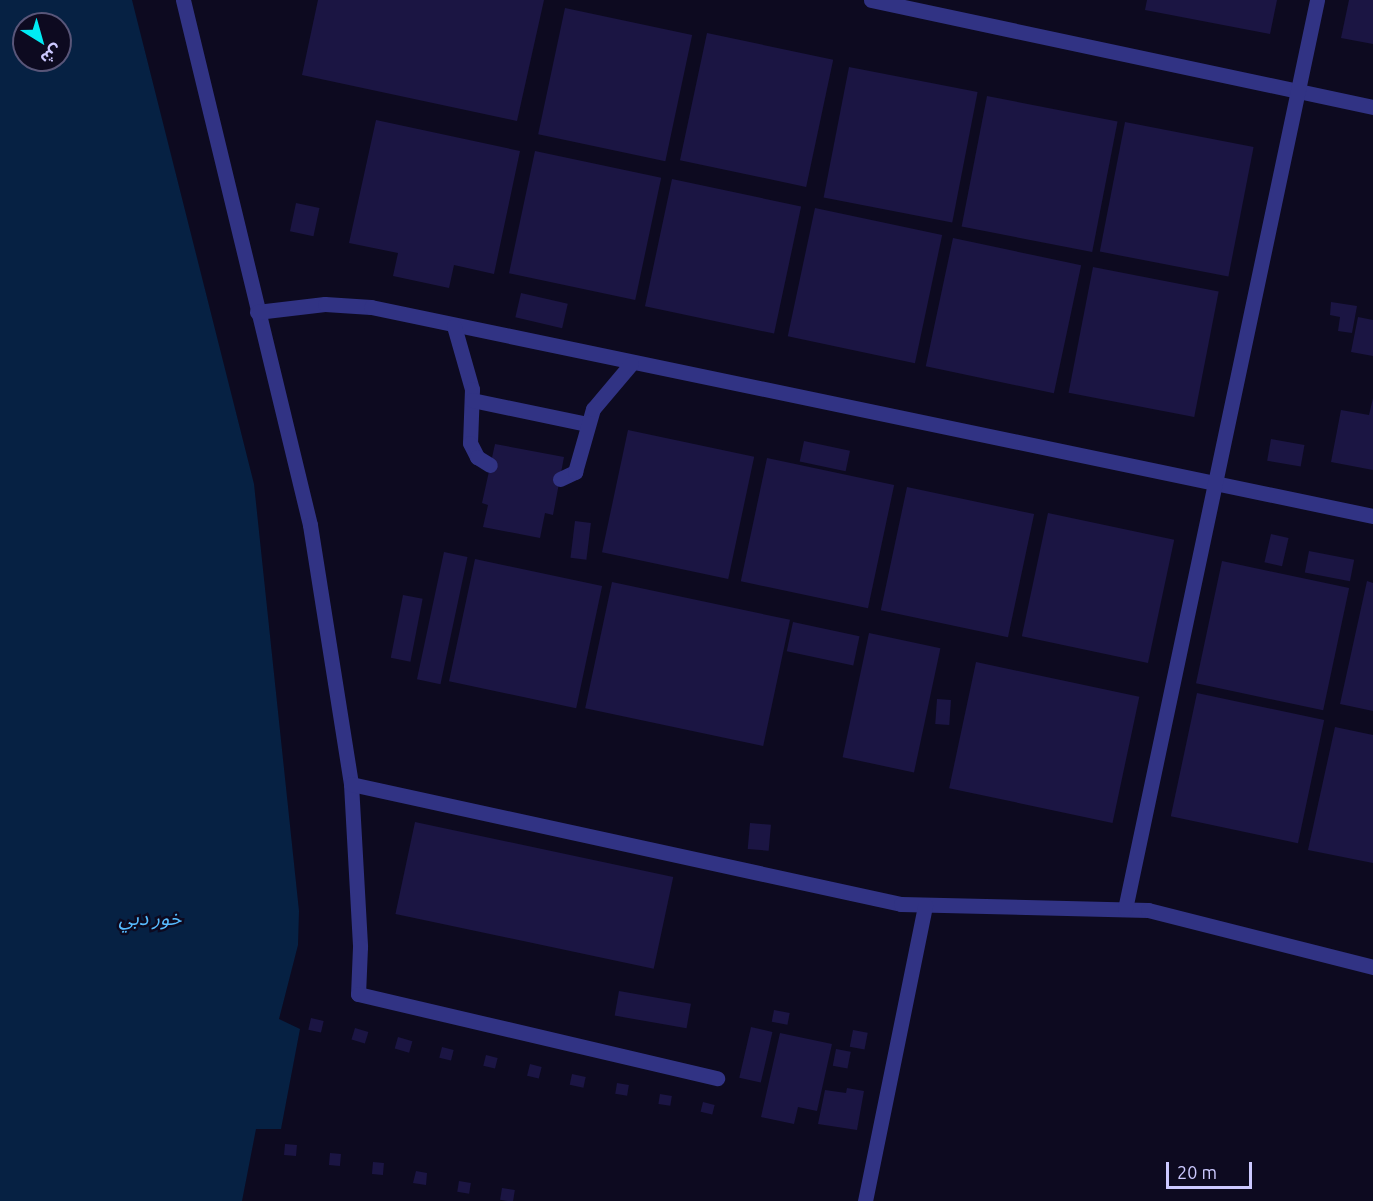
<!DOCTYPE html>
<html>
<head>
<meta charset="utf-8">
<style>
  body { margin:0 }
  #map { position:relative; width:1373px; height:1201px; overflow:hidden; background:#0d0a20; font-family:Ubuntu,"Noto Sans Arabic",sans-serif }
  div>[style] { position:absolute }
  .water>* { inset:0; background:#062143 }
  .building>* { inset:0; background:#1b1543; transform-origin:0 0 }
  .service>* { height:15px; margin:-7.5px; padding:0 7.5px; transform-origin:7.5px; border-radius:7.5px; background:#313384 }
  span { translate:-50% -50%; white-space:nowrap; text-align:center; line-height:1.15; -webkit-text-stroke:5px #0d0a20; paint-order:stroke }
  .water-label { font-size:20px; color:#57bcff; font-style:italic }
  .north { position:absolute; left:12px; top:12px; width:60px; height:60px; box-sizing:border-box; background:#0d0a20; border:2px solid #595679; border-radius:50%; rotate:143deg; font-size:16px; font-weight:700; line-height:24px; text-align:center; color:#ccc9ff }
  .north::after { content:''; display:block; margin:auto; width:21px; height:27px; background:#00ecf4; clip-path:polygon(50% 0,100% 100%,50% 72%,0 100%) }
  .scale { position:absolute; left:1166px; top:1162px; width:86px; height:27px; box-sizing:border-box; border:3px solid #ccc9ff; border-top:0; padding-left:8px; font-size:18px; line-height:21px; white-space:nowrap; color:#ccc9ff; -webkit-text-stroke:4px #0d0a20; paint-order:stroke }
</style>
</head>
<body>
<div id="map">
  <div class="water">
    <i style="clip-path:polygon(evenodd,0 0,132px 0,254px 484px,299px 911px,298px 945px,279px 1019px,300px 1029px,281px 1129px,256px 1129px,242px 1201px,0 1201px,0 0,24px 24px,60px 24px,60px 60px,24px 60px,24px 24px)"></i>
  </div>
  <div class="building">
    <i style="clip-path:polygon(318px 0,544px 0,517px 121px,302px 75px)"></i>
    <i style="clip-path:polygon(1147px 0,1277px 0,1270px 34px,1145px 10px)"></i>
    <i style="clip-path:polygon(1349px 0,1373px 0,1373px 44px,1341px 38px)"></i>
    <i style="left:565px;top:8px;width:130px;height:129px;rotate:12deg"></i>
    <i style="left:707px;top:33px;width:129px;height:130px;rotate:12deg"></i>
    <i style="left:849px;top:67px;width:131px;height:133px;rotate:11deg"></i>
    <i style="left:987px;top:96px;width:133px;height:133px;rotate:11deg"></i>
    <i style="clip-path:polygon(376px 120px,520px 151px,494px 274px,454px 265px,449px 288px,393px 276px,398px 253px,349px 243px)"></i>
    <i style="left:1125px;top:122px;width:131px;height:132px;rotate:11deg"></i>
    <i style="left:535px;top:151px;width:129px;height:125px;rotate:12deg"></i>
    <i style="left:672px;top:179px;width:132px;height:130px;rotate:12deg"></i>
    <i style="left:296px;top:203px;width:24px;height:29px;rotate:12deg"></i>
    <i style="left:815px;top:208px;width:130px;height:131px;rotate:12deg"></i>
    <i style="left:953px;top:238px;width:131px;height:131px;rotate:12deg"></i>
    <i style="left:1093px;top:267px;width:128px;height:128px;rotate:11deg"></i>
    <i style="left:521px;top:293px;width:48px;height:25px;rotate:13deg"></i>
    <i style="clip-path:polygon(1331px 302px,1357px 306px,1352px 333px,1338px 331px,1340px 317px,1330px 315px)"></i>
    <i style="clip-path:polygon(1358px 317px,1373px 320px,1373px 356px,1351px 352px)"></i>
    <i style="clip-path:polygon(1373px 398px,1373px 470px,1331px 462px,1341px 410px,1369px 415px)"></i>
    <i style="left:628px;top:430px;width:129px;height:125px;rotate:12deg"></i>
    <i style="left:1271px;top:439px;width:34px;height:22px;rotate:10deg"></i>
    <i style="left:804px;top:441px;width:47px;height:21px;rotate:12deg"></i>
    <i style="clip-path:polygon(495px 444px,564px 457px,553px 515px,545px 513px,540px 538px,483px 527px,488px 505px,482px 503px)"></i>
    <i style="left:767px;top:458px;width:130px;height:126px;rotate:12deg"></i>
    <i style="left:907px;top:487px;width:130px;height:126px;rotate:12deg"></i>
    <i style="left:1048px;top:513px;width:129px;height:126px;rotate:12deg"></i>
    <i style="left:575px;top:521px;width:16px;height:37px;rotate:7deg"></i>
    <i style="left:1271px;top:534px;width:18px;height:29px;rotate:13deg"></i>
    <i style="left:1309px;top:551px;width:46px;height:22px;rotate:11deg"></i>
    <i style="left:444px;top:552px;width:24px;height:130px;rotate:12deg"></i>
    <i style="left:475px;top:559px;width:130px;height:125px;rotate:12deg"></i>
    <i style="left:1222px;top:561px;width:130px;height:125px;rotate:12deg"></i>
    <i style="clip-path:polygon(1367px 581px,1373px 583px,1373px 711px,1340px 704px)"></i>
    <i style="left:612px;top:582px;width:182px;height:129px;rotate:12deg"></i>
    <i style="left:403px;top:595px;width:20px;height:64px;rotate:11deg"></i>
    <i style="left:793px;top:622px;width:68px;height:30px;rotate:12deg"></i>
    <i style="left:869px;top:633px;width:73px;height:127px;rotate:12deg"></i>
    <i style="left:976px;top:662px;width:167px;height:129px;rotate:12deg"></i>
    <i style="left:1197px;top:693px;width:130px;height:126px;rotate:12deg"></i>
    <i style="left:937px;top:699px;width:14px;height:25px;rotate:4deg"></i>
    <i style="clip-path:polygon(1335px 727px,1373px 735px,1373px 863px,1308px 850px)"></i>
    <i style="left:415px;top:822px;width:264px;height:94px;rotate:12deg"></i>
    <i style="left:750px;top:823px;width:21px;height:26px;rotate:5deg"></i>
    <i style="left:619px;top:991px;width:73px;height:25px;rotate:10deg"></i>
    <i style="left:774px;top:1010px;width:16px;height:12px;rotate:11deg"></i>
    <i style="left:311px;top:1018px;width:13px;height:12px;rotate:13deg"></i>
    <i style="left:751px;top:1027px;width:22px;height:52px;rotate:13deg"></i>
    <i style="left:355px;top:1028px;width:14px;height:12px;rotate:17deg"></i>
    <i style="left:853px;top:1030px;width:15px;height:17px;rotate:11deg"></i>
    <i style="clip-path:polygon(780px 1033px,832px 1044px,817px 1111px,798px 1107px,794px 1124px,761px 1117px)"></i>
    <i style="left:398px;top:1037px;width:15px;height:12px;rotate:16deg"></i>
    <i style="left:442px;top:1047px;width:12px;height:11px;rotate:14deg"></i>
    <i style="left:836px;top:1049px;width:15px;height:17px;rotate:11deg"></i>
    <i style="left:486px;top:1055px;width:12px;height:11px;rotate:14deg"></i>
    <i style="left:530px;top:1064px;width:12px;height:12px;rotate:14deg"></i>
    <i style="left:572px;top:1074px;width:14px;height:11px;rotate:12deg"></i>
    <i style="left:617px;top:1083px;width:12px;height:11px;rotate:9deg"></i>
    <i style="clip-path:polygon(847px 1088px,864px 1091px,857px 1130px,818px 1124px,825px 1090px,846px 1093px)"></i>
    <i style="left:660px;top:1094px;width:12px;height:10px;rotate:9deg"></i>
    <i style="left:703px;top:1102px;width:12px;height:10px;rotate:14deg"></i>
    <i style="left:285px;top:1144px;width:12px;height:11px;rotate:5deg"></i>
    <i style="left:330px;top:1153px;width:11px;height:12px;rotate:5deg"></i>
    <i style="left:373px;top:1162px;width:11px;height:12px;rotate:5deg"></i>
    <i style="clip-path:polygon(416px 1171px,427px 1173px,426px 1185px,413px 1183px)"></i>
    <i style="left:459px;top:1181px;width:12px;height:11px;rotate:9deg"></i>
    <i style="left:502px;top:1188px;width:13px;height:12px;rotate:9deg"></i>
  </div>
  <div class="service">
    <i style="left:183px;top:0;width:540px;rotate:76.4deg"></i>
    <i style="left:310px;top:525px;width:262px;rotate:81deg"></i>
    <i style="left:351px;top:784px;width:163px;rotate:86.8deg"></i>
    <i style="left:360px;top:947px;width:47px;rotate:92.4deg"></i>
    <i style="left:358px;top:994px;width:369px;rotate:13.2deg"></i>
    <i style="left:871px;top:0;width:513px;rotate:12.03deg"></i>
    <i style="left:257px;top:312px;width:68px;rotate:-6.7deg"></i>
    <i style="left:325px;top:304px;width:46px;rotate:3.7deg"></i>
    <i style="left:371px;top:307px;width:1024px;rotate:11.78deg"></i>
    <i style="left:454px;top:326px;width:66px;rotate:74.1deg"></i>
    <i style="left:472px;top:389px;width:54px;rotate:92.1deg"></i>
    <i style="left:470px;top:443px;width:16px;rotate:63deg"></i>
    <i style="left:477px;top:457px;width:15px;rotate:32deg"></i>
    <i style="left:472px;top:400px;width:117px;rotate:11.8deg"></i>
    <i style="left:560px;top:479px;width:17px;rotate:-25deg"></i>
    <i style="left:575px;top:472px;width:66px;rotate:-74.1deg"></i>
    <i style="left:593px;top:409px;width:59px;rotate:-49.8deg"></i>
    <i style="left:351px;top:784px;width:563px;rotate:12.31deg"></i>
    <i style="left:901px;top:904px;width:247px;rotate:1.4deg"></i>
    <i style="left:1148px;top:910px;width:232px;rotate:14.2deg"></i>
    <i style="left:1125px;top:909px;width:929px;rotate:-78.07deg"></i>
    <i style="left:865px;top:1201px;width:302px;rotate:-78.5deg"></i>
  </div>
  <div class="water-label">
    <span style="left:150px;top:917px">خور دبي</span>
  </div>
  <div class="north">ش</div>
  <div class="scale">20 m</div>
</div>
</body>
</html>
